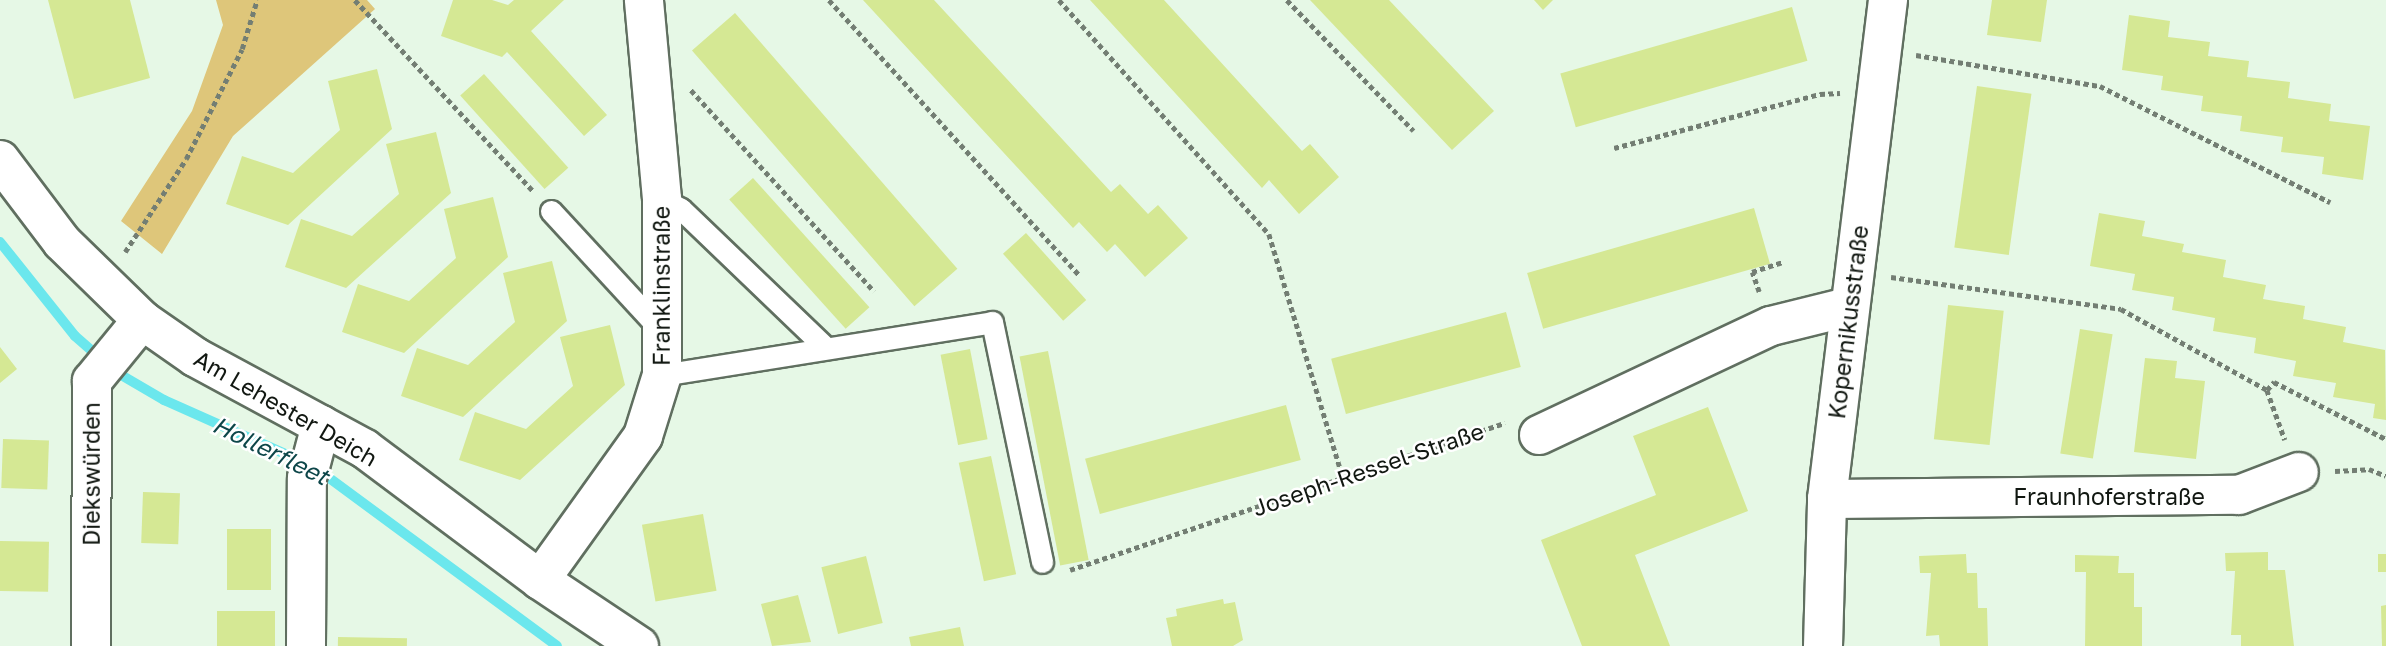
<!DOCTYPE html>
<html>
<head>
<meta charset="utf-8">
<style>
  body { margin:0 }
  #map { position:relative; width:2386px; height:646px; overflow:hidden; background:#e6f8e6; font-family:"Golos Text",sans-serif }
  div>[style] { position:absolute }
  .green>* { inset:0; background:#dec67a }
  .stream>* { height:10px; margin:-5px; padding:0 5px; transform-origin:5px; border-radius:5px; background:#6be7ed }
  .building>* { inset:0; background:#d5e894; transform-origin:0 0 }
  .path>* { height:4.5px; margin-top:-2.25px; transform-origin:0; background:repeating-linear-gradient(90deg,#737e73 0 5px,transparent 0 8.5px) }
  .roads { filter:drop-shadow(2px 0 #606f60) drop-shadow(-2px 0 #606f60) drop-shadow(0 2px #606f60) drop-shadow(0 -2px #606f60) }
  .lane>* { height:21px; margin:-10.5px; padding:0 10.5px; transform-origin:10.5px; border-radius:10.5px; background:#fff }
  .street>* { height:38px; margin:-19px; padding:0 19px; transform-origin:19px; border-radius:19px; background:#fff }
  .secondary>* { height:38px; margin:-19px; padding:0 19px; transform-origin:19px; border-radius:19px; background:#fff }
  span { translate:-50% -50%; white-space:nowrap; text-align:center; line-height:1.15; -webkit-text-stroke:5px #fff; paint-order:stroke }
  .street-label { font-size:23px; color:#111711 }
  .water-label { font-size:24px; color:#0d4649; font-style:italic }
</style>
</head>
<body>
<div id="map">
  <div class="green">
    <i style="clip-path:polygon(216px 0,367px 0,375px 9px,233px 136px,162px 254px,121px 221px,192px 111px,223px 25px)"></i>
  </div>
  <div class="stream">
    <i style="left:0;top:242px;width:120px;rotate:51.4deg"></i>
    <i style="left:75px;top:336px;width:55px;rotate:41.3deg"></i>
    <i style="left:116px;top:372px;width:56px;rotate:30.3deg"></i>
    <i style="left:164px;top:400px;width:152px;rotate:24deg"></i>
    <i style="left:317px;top:469px;width:298px;rotate:36.4deg"></i>
  </div>
  <div class="building">
    <i style="clip-path:polygon(48px 0,130px 0,150px 78px,74px 99px)"></i>
    <i style="clip-path:polygon(453px 0,492px 0,508px 5px,514px 0,564px 0,531px 31px,607px 115px,584px 136px,507px 52px,502px 57px,441px 36px)"></i>
    <i style="clip-path:polygon(863px 0,934px 0,1111px 192px,1120px 184px,1148px 214px,1158px 205px,1188px 238px,1145px 277px,1115px 244px,1107px 252px,1079px 222px,1073px 228px)"></i>
    <i style="clip-path:polygon(1090px 0,1164px 0,1302px 151px,1310px 144px,1339px 177px,1299px 214px,1269px 180px,1262px 188px)"></i>
    <i style="clip-path:polygon(1310px 0,1389px 0,1494px 111px,1452px 150px)"></i>
    <i style="clip-path:polygon(1534px 0,1553px 0,1543px 10px)"></i>
    <i style="clip-path:polygon(1992px 0,2047px 0,2041px 42px,1987px 35px)"></i>
    <i style="left:1792px;top:7px;width:56px;height:241px;rotate:74deg"></i>
    <i style="left:735px;top:13px;width:339px;height:57px;rotate:49deg"></i>
    <i style="clip-path:polygon(2129px 15px,2170px 21px,2168px 37px,2210px 42px,2208px 56px,2249px 61px,2247px 77px,2290px 82px,2288px 98px,2331px 104px,2329px 121px,2370px 126px,2363px 180px,2322px 174px,2324px 157px,2281px 152px,2283px 137px,2240px 131px,2242px 116px,2201px 111px,2203px 96px,2161px 90px,2163px 76px,2122px 70px)"></i>
    <i style="clip-path:polygon(377px 69px,392px 129px,288px 225px,226px 204px,242px 156px,293px 173px,340px 130px,328px 81px)"></i>
    <i style="left:484px;top:74px;width:126px;height:32px;rotate:48deg"></i>
    <i style="left:1977px;top:86px;width:55px;height:163px;rotate:8deg"></i>
    <i style="clip-path:polygon(436px 132px,451px 193px,346px 288px,285px 267px,301px 219px,352px 236px,399px 194px,386px 144px)"></i>
    <i style="left:753px;top:178px;width:174px;height:32px;rotate:48deg"></i>
    <i style="clip-path:polygon(493px 197px,508px 257px,404px 353px,342px 332px,358px 284px,409px 301px,456px 258px,444px 209px)"></i>
    <i style="left:1754px;top:208px;width:58px;height:236px;rotate:74deg"></i>
    <i style="clip-path:polygon(2099px 213px,2145px 221px,2142px 236px,2184px 244px,2182px 252px,2226px 260px,2223px 277px,2266px 285px,2263px 299px,2305px 306px,2303px 319px,2346px 327px,2343px 342px,2385px 350px,2386px 420px,2373px 418px,2375px 404px,2333px 397px,2336px 383px,2293px 376px,2296px 361px,2254px 353px,2256px 338px,2213px 331px,2215px 318px,2172px 310px,2174px 297px,2132px 290px,2135px 274px,2090px 266px)"></i>
    <i style="left:1026px;top:233px;width:90px;height:31px;rotate:48deg"></i>
    <i style="clip-path:polygon(552px 261px,567px 321px,463px 417px,401px 396px,417px 348px,468px 365px,515px 322px,503px 273px)"></i>
    <i style="left:1948px;top:305px;width:56px;height:135px;rotate:6deg"></i>
    <i style="left:1506px;top:312px;width:57px;height:181px;rotate:75deg"></i>
    <i style="clip-path:polygon(610px 325px,625px 385px,520px 480px,459px 460px,475px 412px,526px 429px,573px 386px,560px 337px)"></i>
    <i style="left:2080px;top:329px;width:33px;height:126px;rotate:9deg"></i>
    <i style="clip-path:polygon(0 347px,17px 369px,0 383px)"></i>
    <i style="left:970px;top:349px;width:92px;height:30px;rotate:79deg"></i>
    <i style="left:1048px;top:351px;width:213px;height:29px;rotate:79deg"></i>
    <i style="clip-path:polygon(2145px 358px,2177px 361px,2175px 378px,2205px 381px,2196px 459px,2134px 452px)"></i>
    <i style="left:1286px;top:405px;width:57px;height:208px;rotate:75deg"></i>
    <i style="clip-path:polygon(1708px 407px,1748px 511px,1635px 555px,1670px 646px,1582px 646px,1541px 540px,1656px 495px,1633px 436px)"></i>
    <i style="left:3px;top:439px;width:46px;height:49px;rotate:2deg"></i>
    <i style="left:991px;top:456px;width:121px;height:33px;rotate:78deg"></i>
    <i style="left:143px;top:492px;width:37px;height:51px;rotate:2deg"></i>
    <i style="left:703px;top:514px;width:78px;height:62px;rotate:80deg"></i>
    <i style="left:227px;top:529px;width:44px;height:61px"></i>
    <i style="left:0;top:541px;width:49px;height:50px;rotate:1deg"></i>
    <i style="clip-path:polygon(2268px 552px,2268px 570px,2285px 570px,2294px 646px,2241px 646px,2241px 635px,2231px 635px,2235px 571px,2226px 571px,2225px 553px)"></i>
    <i style="clip-path:polygon(1966px 554px,1967px 573px,1977px 573px,1978px 608px,1987px 608px,1988px 646px,1940px 646px,1939px 635px,1926px 636px,1931px 573px,1920px 573px,1919px 556px)"></i>
    <i style="left:2378px;top:554px;width:8px;height:18px"></i>
    <i style="clip-path:polygon(2075px 555px,2119px 556px,2118px 573px,2134px 573px,2134px 607px,2142px 607px,2142px 646px,2085px 646px,2086px 572px,2075px 572px)"></i>
    <i style="left:866px;top:556px;width:69px;height:46px;rotate:76deg"></i>
    <i style="clip-path:polygon(798px 595px,811px 642px,772px 646px,761px 604px)"></i>
    <i style="clip-path:polygon(1223px 599px,1224px 604px,1235px 602px,1243px 640px,1233px 646px,1172px 646px,1166px 618px,1177px 616px,1176px 609px)"></i>
    <i style="clip-path:polygon(2386px 605px,2386px 646px,2382px 646px,2381px 606px)"></i>
    <i style="left:217px;top:611px;width:58px;height:35px"></i>
    <i style="clip-path:polygon(960px 627px,964px 646px,911px 646px,909px 637px)"></i>
    <i style="left:338px;top:637px;width:69px;height:9px;rotate:1deg"></i>
  </div>
  <div class="path">
    <i style="left:355px;top:0;width:262px;rotate:47deg"></i>
    <i style="left:829px;top:0;width:373px;rotate:47.7deg"></i>
    <i style="left:1059px;top:0;width:314px;rotate:48.1deg"></i>
    <i style="left:1269px;top:234px;width:254px;rotate:73.1deg"></i>
    <i style="left:1287px;top:0;width:182px;rotate:45.9deg"></i>
    <i style="left:1916px;top:55px;width:187px;rotate:9.6deg"></i>
    <i style="left:2100px;top:86px;width:258px;rotate:26.8deg"></i>
    <i style="left:691px;top:90px;width:272px;rotate:47.7deg"></i>
    <i style="left:1614px;top:148px;width:213px;rotate:-14.7deg"></i>
    <i style="left:1820px;top:94px;width:20px;rotate:-3deg"></i>
    <i style="left:125px;top:252px;width:111px;rotate:-56.7deg"></i>
    <i style="left:186px;top:159px;width:123px;rotate:-63deg"></i>
    <i style="left:242px;top:49px;width:51px;rotate:-73deg"></i>
    <i style="left:1891px;top:277px;width:232px;rotate:7.9deg"></i>
    <i style="left:2121px;top:309px;width:167px;rotate:29deg"></i>
    <i style="left:2267px;top:390px;width:53px;rotate:70.2deg"></i>
    <i style="left:1759px;top:292px;width:21px;rotate:-109deg"></i>
    <i style="left:1752px;top:272px;width:32px;rotate:-18deg"></i>
    <i style="left:2267px;top:390px;width:11px;rotate:-49deg"></i>
    <i style="left:2274px;top:382px;width:126px;rotate:27deg"></i>
    <i style="left:2335px;top:471px;width:34px;rotate:-3deg"></i>
    <i style="left:2369px;top:469px;width:18px;rotate:22deg"></i>
    <i style="left:1070px;top:570px;width:459px;rotate:-18.7deg"></i>
  </div>
  <div class="roads">
    <div class="lane">
      <i style="left:662px;top:199px;width:21px;rotate:28deg"></i>
      <i style="left:681px;top:209px;width:201px;rotate:43.8deg"></i>
      <i style="left:551px;top:211px;width:162px;rotate:47.3deg"></i>
      <i style="left:662px;top:375px;width:334px;rotate:-9.1deg"></i>
      <i style="left:992px;top:322px;width:245px;rotate:78.2deg"></i>
    </div>
    <div class="street">
      <i style="left:1539px;top:435px;width:256px;rotate:-25.2deg"></i>
      <i style="left:1771px;top:326px;width:79px;rotate:-13.9deg"></i>
      <i style="left:1827px;top:499px;width:412px;rotate:-0.6deg"></i>
      <i style="left:2239px;top:495px;width:64px;rotate:-21deg"></i>
      <i style="left:540px;top:580px;width:177px;rotate:-54.4deg"></i>
      <i style="left:643px;top:436px;width:64px;rotate:-72.7deg"></i>
      <i style="left:662px;top:375px;width:176px;rotate:-90deg"></i>
      <i style="left:662px;top:199px;width:200px;rotate:-95.2deg"></i>
      <i style="left:91px;top:646px;width:265px;rotate:-89.8deg"></i>
      <i style="left:92px;top:381px;width:79px;rotate:-50.7deg"></i>
      <i style="left:306px;top:646px;width:168px;rotate:-89.7deg"></i>
      <i style="left:307px;top:478px;width:55px;rotate:-75.2deg"></i>
      <i style="left:1823px;top:646px;width:147px;rotate:-88.4deg"></i>
      <i style="left:1827px;top:499px;width:503px;rotate:-83.03deg"></i>
    </div>
    <div class="secondary">
      <i style="left:0;top:160px;width:103px;rotate:52.9deg"></i>
      <i style="left:62px;top:242px;width:112px;rotate:44.3deg"></i>
      <i style="left:142px;top:320px;width:65px;rotate:34.9deg"></i>
      <i style="left:195px;top:357px;width:193px;rotate:28.4deg"></i>
      <i style="left:365px;top:449px;width:219px;rotate:36.8deg"></i>
      <i style="left:540px;top:580px;width:119px;rotate:33.7deg"></i>
    </div>
  </div>
  <div class="street-label">
    <span style="left:661px;top:286px;rotate:-90deg">Franklinstraße</span>
    <span style="left:1848px;top:322px;rotate:-83deg">Kopernikusstraße</span>
    <span style="left:286px;top:408px;rotate:30deg">Am Lehester Deich</span>
    <span style="left:1368px;top:469px;rotate:-19deg">Joseph-Ressel-Straße</span>
    <span style="left:91px;top:474px;rotate:-90deg">Diekswürden</span>
    <span style="left:2109px;top:496px">Fraunhoferstraße</span>
  </div>
  <div class="water-label">
    <span style="left:271px;top:450px;rotate:26deg">Hollerfleet</span>
  </div>
</div>
</body>
</html>
